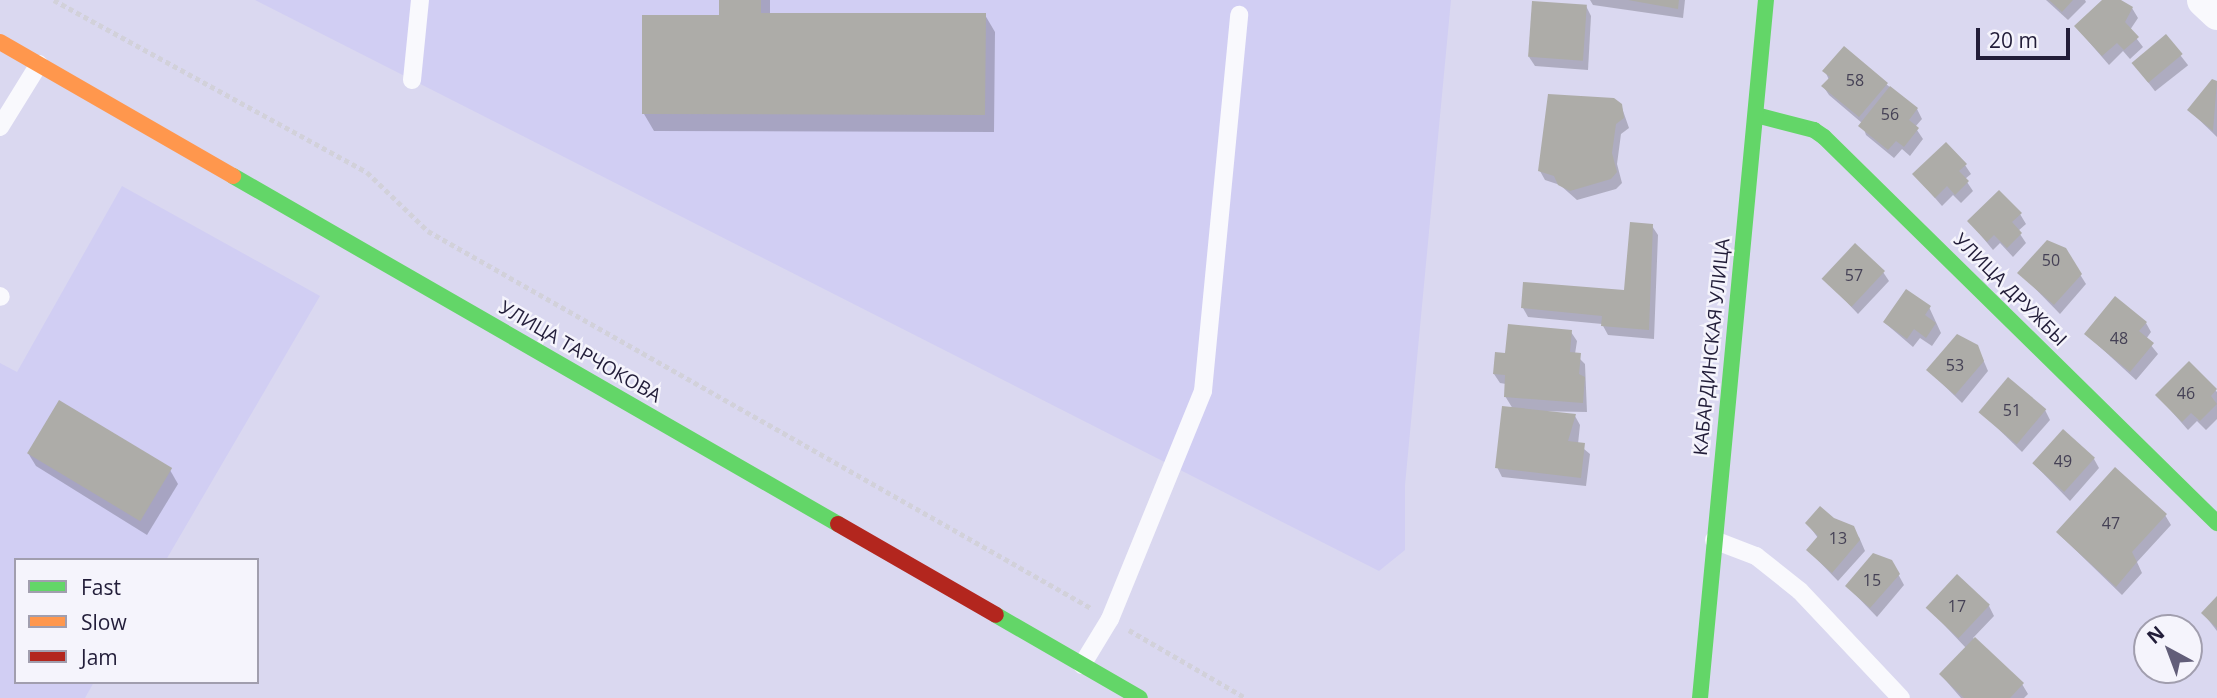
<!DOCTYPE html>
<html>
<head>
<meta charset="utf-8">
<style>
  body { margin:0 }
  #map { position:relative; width:2217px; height:698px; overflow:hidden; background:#dad8f0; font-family:"Open Sans",sans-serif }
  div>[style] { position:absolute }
  .built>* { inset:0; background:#d1cef3 }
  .shadow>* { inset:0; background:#0003; transform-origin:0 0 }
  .building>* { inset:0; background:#adaca8; transform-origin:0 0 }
  .path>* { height:4.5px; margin-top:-2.25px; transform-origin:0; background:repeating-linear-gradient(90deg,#d2d1da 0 5px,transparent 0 8.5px) }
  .lane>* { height:18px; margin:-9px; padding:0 9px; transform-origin:9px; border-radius:9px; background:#f9f9fd }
  .street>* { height:33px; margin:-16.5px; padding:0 16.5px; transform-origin:16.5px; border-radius:16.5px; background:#f9f9fd }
  .fast>* { height:16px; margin:-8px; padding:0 8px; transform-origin:8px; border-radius:8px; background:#63d668 }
  .slow>* { height:16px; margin:-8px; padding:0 8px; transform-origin:8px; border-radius:8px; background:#ff974d }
  .jam>* { height:16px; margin:-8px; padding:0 8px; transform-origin:8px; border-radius:8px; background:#b3261e }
  span { translate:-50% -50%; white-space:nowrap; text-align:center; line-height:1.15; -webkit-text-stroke:5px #f5f4fc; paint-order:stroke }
  .number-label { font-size:16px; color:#454155 }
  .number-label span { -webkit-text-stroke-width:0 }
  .street-label { font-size:19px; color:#221d39 }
  .legend { position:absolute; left:14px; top:558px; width:245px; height:126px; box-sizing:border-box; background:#f5f4fc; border:2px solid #a19eae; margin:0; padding:9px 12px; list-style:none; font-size:21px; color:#221d39 }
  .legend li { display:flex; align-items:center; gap:14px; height:35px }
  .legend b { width:35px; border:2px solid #a19eae }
  .north { position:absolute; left:2133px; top:614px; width:70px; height:70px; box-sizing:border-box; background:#f5f4fc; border:2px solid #a19eae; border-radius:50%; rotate:319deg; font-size:19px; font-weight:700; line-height:28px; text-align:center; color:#221d39 }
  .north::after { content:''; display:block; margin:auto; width:24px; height:32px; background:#625e79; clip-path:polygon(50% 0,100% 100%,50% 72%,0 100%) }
  .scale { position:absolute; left:1976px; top:28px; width:94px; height:32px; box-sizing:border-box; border:4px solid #221d39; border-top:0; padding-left:9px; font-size:21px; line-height:24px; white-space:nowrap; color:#221d39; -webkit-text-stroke:5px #f5f4fc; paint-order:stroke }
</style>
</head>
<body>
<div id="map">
  <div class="built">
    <i style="clip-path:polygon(255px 0,1451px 0,1405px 485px,1405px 550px,1379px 571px)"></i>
    <i style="clip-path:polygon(122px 186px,320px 296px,166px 560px,16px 560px,16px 682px,94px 682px,85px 698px,0 698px,0 363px,17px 372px)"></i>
  </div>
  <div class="shadow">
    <i style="clip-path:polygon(720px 0,770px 0,770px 14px,985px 15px,995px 32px,994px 132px,654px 131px,644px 114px,720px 17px)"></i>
    <i style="clip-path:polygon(1590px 0,1685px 0,1683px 18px,1593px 5px)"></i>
    <i style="clip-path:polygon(2046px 0,2085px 0,2086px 2px,2068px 20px)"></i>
    <i style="clip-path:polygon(2105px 0,2118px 0,2132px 8px,2138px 18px,2130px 30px,2143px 47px,2130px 59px,2123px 51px,2109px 65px,2076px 27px)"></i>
    <i style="clip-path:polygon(1586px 6px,1591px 16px,1588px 70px,1535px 66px,1529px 57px)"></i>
    <i style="left:2166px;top:37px;width:36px;height:42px;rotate:52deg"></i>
    <i style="clip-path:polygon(1825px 71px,1886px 84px,1917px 109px,1922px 119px,1915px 127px,1923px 139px,1910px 156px,1902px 149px,1894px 158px,1866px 135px,1862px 123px,1829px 95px,1823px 86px,1829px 80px)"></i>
    <i style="clip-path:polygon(2212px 81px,2217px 82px,2217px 137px,2189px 110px)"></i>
    <i style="clip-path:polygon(1621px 105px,1629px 128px,1621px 134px,1617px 164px,1622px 183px,1616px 189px,1577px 200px,1560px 185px,1545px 180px,1540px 171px)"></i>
    <i style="clip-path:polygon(1965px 165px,1971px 174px,1965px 179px,1973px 191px,1961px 203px,1953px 195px,1942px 206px,1914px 174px)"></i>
    <i style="clip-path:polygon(2020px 214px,2026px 224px,2018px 231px,2026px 243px,2013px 257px,2000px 243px,1993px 250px,1969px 221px)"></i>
    <i style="clip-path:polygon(1652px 226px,1658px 235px,1654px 339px,1608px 335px,1602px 324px,1528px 317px,1523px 308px,1626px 292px)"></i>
    <i style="clip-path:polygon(2064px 249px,2086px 284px,2060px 314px,2020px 273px)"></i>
    <i style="clip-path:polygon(1883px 272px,1889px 281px,1858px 314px,1825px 279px)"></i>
    <i style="clip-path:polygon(1929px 307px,1941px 333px,1932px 346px,1920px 338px,1913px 347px,1885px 323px)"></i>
    <i style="clip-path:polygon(2146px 323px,2151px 332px,2146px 339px,2158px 354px,2136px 380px,2086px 334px)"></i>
    <i style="clip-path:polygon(1571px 332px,1577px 341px,1575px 354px,1585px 364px,1587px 412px,1534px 411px,1575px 416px,1580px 425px,1578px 444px,1590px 454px,1586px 486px,1502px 477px,1497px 467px,1513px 409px,1505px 396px,1506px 384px,1500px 383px,1494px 374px,1507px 355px)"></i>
    <i style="clip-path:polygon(1982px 357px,1988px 371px,1962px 403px,1928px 370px)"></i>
    <i style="clip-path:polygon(2189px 363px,2217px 392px,2217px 419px,2206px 430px,2197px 421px,2188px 430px,2157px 395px)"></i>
    <i style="clip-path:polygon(2045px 410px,2050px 420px,2022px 452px,1981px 412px)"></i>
    <i style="clip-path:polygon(28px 453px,170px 470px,178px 484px,147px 535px,36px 466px)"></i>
    <i style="clip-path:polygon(2094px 459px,2099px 468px,2070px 501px,2034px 464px)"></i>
    <i style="clip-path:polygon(2165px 515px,2171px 525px,2137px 562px,2142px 573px,2122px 595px,2058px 533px)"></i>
    <i style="clip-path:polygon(1807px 523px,1859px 537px,1865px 551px,1838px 581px,1808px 550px,1818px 538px)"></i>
    <i style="clip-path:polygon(1891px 561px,1904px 585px,1877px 617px,1847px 586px)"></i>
    <i style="clip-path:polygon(2217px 598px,2217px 631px,2203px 613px)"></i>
    <i style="clip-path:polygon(1989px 606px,1994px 616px,1973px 638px,2022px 684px,2028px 694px,2024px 698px,1961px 698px,1941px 675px,1966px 648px,1927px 607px)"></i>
  </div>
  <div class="building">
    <i style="clip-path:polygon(719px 0,761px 0,761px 13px,986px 13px,985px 115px,642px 114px,642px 15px,719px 15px)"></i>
    <i style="clip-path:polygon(1628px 0,1679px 0,1678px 9px)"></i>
    <i style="clip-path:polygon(2049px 0,2073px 0,2062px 12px)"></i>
    <i style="clip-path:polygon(2102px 0,2121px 0,2133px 7px,2125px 22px,2139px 37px,2124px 50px,2117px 43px,2102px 56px,2074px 26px)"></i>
    <i style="left:1532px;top:1px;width:55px;height:56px;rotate:4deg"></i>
    <i style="left:2166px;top:34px;width:26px;height:45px;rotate:50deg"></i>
    <i style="clip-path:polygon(1844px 46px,1888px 83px,1859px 117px,1821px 86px,1830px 77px,1822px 71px)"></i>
    <i style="clip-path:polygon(2212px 79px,2217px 81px,2213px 131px,2187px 110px)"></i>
    <i style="clip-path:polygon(1890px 86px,1918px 108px,1909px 120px,1919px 128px,1904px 147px,1896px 141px,1888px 150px,1858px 126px)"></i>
    <i style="clip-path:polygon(1548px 94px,1614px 98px,1622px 104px,1624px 118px,1616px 124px,1612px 153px,1617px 172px,1611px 179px,1570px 191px,1558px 185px,1554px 176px,1538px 171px)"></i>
    <i style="clip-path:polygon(1946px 142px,1967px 164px,1959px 171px,1969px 181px,1955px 195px,1947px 186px,1935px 198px,1912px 174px)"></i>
    <i style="clip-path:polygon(1999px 190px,2022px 213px,2012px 222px,2022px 233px,2007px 248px,1994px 235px,1987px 242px,1967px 221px)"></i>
    <i style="clip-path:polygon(1630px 222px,1653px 224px,1649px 330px,1601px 326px,1602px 316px,1521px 308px,1523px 282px,1624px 290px)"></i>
    <i style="clip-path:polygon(2047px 240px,2066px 248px,2082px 274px,2054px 305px,2017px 273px)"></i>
    <i style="left:1855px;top:243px;width:41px;height:49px;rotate:43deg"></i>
    <i style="clip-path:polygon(1906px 289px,1931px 306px,1925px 315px,1936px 323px,1926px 338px,1914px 329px,1907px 339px,1883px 322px)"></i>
    <i style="clip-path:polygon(2115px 296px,2147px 322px,2139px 331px,2154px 343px,2130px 372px,2084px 334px)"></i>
    <i style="clip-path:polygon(1508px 324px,1572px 330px,1570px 352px,1581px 353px,1579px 374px,1585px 377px,1583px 403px,1504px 397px,1505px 375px,1493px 374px,1495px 352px,1505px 353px)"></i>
    <i style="clip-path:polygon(1957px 334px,1978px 345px,1984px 361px,1955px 395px,1926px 370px)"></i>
    <i style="clip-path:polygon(2189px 361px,2217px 389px,2211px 396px,2217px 404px,2200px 421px,2191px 413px,2182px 422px,2155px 395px)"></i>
    <i style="left:2008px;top:377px;width:50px;height:46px;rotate:40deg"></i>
    <i style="left:59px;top:400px;width:132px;height:62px;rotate:31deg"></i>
    <i style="clip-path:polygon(1502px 406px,1576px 414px,1568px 441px,1585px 443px,1581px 478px,1495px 468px)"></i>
    <i style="left:2063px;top:429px;width:43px;height:46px;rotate:42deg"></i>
    <i style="clip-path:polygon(2115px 467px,2167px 514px,2132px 552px,2137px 562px,2116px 587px,2056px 532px)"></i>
    <i style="clip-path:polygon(1820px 506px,1834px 518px,1854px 526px,1860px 540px,1832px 573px,1806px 550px,1818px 536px,1805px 523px)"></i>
    <i style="clip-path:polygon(1873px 553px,1892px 560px,1900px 574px,1870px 608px,1845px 586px)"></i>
    <i style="left:1957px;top:574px;width:45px;height:46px;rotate:43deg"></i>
    <i style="clip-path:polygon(2217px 596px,2217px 628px,2201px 613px)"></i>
    <i style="clip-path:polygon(1975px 637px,2024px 683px,2010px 698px,1964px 698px,1939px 674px)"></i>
  </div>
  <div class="path">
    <i style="left:54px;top:0;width:357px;rotate:28.8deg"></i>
    <i style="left:367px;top:172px;width:85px;rotate:44deg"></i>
    <i style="left:428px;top:231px;width:763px;rotate:29.62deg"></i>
    <i style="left:1129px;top:630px;width:135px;rotate:30.2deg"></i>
  </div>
  <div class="lane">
    <i style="left:412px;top:80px;width:80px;rotate:-84.3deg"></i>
    <i style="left:0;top:127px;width:74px;rotate:-58.2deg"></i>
    <i style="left:0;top:296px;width:1px;rotate:45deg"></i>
    <i style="left:1714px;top:540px;width:45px;rotate:20.9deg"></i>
    <i style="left:1756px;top:556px;width:56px;rotate:38.5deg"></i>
    <i style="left:1800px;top:591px;width:147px;rotate:46.7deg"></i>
    <i style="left:1082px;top:665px;width:54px;rotate:-58.7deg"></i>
    <i style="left:1110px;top:619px;width:246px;rotate:-67.8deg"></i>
    <i style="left:1203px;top:391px;width:378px;rotate:-84.5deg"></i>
  </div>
  <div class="street">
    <i style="left:2203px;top:0;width:19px;rotate:43deg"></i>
  </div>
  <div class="fast">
    <i style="left:1756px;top:115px;width:60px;rotate:14.5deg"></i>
    <i style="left:1814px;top:130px;width:12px;rotate:35deg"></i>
    <i style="left:1824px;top:137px;width:551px;rotate:44.49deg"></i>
    <i style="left:233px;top:176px;width:698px;rotate:29.91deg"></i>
    <i style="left:996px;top:615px;width:166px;rotate:30deg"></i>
    <i style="left:1700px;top:698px;width:701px;rotate:-84.6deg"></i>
  </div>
  <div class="slow">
    <i style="left:0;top:42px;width:269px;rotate:29.9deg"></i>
  </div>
  <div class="jam">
    <i style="left:838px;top:524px;width:182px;rotate:29.9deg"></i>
  </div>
  <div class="number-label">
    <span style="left:1855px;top:80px">58</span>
    <span style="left:1890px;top:114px">56</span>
    <span style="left:2051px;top:260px">50</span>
    <span style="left:1854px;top:275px">57</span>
    <span style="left:2119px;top:338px">48</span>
    <span style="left:1955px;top:365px">53</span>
    <span style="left:2186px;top:393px">46</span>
    <span style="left:2012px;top:410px">51</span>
    <span style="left:2063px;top:461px">49</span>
    <span style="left:2111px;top:523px">47</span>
    <span style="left:1838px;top:538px">13</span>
    <span style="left:1872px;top:580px">15</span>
    <span style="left:1957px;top:606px">17</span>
  </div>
  <div class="street-label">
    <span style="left:2010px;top:290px;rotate:45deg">УЛИЦА ДРУЖБЫ</span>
    <span style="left:1712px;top:347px;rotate:-84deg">КАБАРДИНСКАЯ УЛИЦА</span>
    <span style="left:580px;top:352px;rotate:30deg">УЛИЦА ТАРЧОКОВА</span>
  </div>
  <ul class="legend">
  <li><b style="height:9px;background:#63d668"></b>Fast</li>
  <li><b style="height:9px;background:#ff974d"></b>Slow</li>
  <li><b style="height:9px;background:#b3261e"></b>Jam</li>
  </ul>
  <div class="north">N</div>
  <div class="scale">20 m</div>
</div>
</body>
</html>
